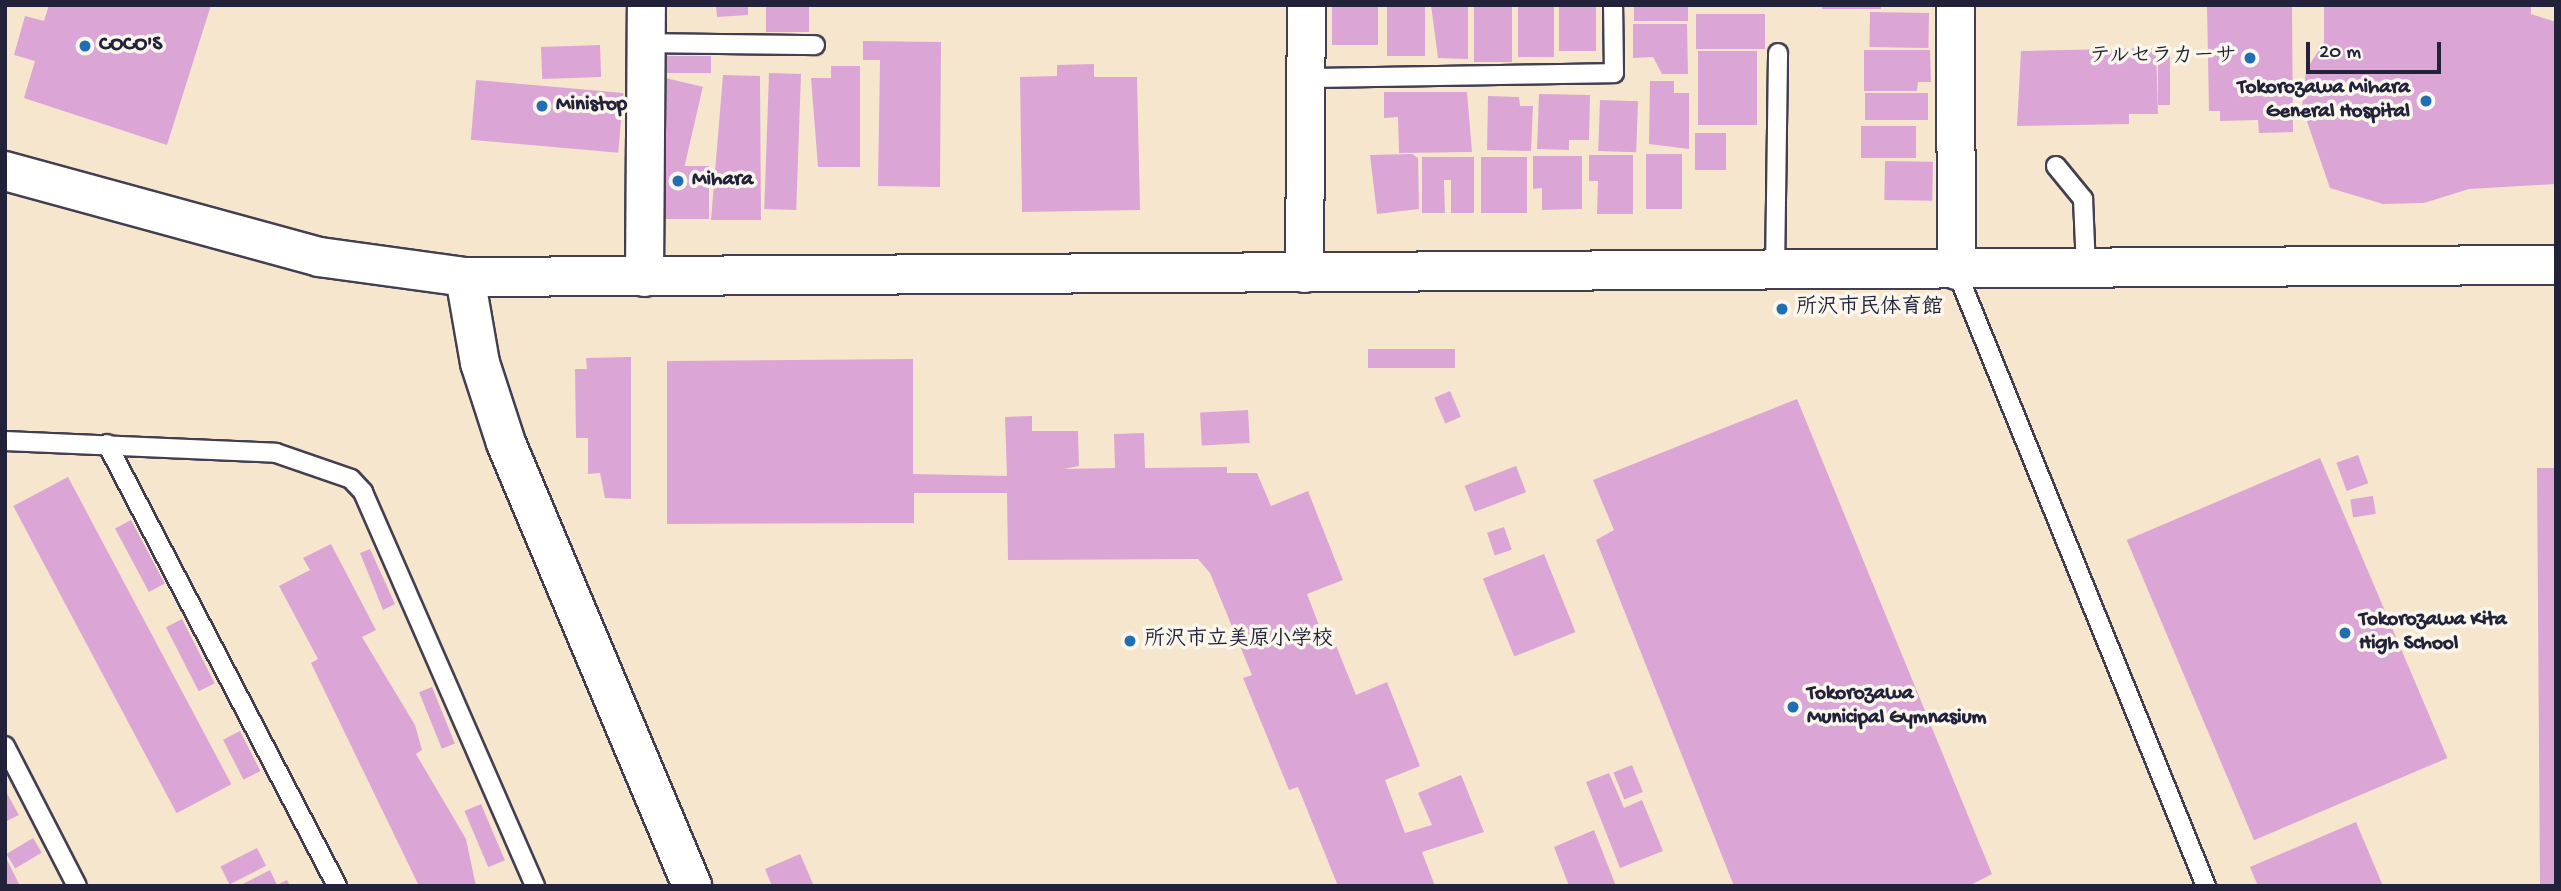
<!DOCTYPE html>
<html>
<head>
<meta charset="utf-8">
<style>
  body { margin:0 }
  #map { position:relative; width:2561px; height:891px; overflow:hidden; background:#f6e6ce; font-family:"Gochi Hand","Klee One",sans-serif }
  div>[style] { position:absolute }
  .building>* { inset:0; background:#dba6d5; transform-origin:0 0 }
  .roads { filter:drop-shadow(2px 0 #423f51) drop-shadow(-2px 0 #423f51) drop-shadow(0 2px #423f51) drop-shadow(0 -2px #423f51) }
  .service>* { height:18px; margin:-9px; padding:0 9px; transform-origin:9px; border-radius:9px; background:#fff }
  .minor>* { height:37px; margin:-18.5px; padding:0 18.5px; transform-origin:18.5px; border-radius:18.5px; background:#fff }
  .tertiary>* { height:38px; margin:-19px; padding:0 19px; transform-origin:19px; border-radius:19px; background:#fff }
  .dots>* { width:19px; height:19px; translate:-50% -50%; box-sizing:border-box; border:4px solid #fbf7ec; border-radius:50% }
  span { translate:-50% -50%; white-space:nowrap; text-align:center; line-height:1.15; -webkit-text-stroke:7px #fbf7ec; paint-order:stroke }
  .poi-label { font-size:21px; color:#22223b; font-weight:700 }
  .left { translate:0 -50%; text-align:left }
  .right { translate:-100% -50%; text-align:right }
  .frame { position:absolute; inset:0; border:7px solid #22223b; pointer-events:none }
  .scale { position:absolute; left:2306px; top:42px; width:135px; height:32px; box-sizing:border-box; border:4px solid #22223b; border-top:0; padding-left:9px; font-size:21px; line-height:24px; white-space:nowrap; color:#22223b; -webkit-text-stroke:5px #fbf7ec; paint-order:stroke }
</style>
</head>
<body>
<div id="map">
  <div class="building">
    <i style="clip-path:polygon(49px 5px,211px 5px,167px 145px,24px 98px,35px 61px,14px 55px,25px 16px,44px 21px)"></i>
    <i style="clip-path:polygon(716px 5px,748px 5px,748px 15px,717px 17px)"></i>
    <i style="left:766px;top:5px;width:43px;height:27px"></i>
    <i style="left:1332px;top:5px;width:46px;height:40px"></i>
    <i style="left:1387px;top:5px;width:38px;height:51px"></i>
    <i style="clip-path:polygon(1431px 5px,1468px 5px,1468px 59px,1438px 58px)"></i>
    <i style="left:1474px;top:5px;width:38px;height:57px"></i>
    <i style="left:1518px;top:5px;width:36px;height:52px"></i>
    <i style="left:1559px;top:5px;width:37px;height:46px"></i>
    <i style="left:1634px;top:5px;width:54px;height:16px"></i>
    <i style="left:1822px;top:5px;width:59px;height:4px"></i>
    <i style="clip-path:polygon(2207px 5px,2292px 5px,2293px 132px,2259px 133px,2258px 120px,2220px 121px,2220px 111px,2209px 111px)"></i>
    <i style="clip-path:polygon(2324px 5px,2531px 5px,2531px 14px,2556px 22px,2556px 184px,2469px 189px,2424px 203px,2383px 204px,2330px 188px,2302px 107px,2306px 70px,2324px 42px)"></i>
    <i style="left:1870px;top:12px;width:59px;height:35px;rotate:1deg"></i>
    <i style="left:1696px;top:14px;width:69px;height:35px"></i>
    <i style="clip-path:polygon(1633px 24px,1687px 24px,1688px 74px,1662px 74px,1653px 57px,1633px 58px)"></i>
    <i style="clip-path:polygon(863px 41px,941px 42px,940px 187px,878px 186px,880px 60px,863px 60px)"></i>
    <i style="left:600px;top:45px;width:32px;height:59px;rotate:88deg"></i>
    <i style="clip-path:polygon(2156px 48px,2158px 114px,2129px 114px,2129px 124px,2017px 126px,2021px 51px)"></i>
    <i style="clip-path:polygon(1864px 50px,1930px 50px,1931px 82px,1918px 82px,1917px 91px,1864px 91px)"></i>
    <i style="left:1698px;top:51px;width:59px;height:74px"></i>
    <i style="left:2158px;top:54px;width:12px;height:51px"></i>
    <i style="left:667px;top:56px;width:44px;height:17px"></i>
    <i style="clip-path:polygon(1094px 64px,1094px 77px,1137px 77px,1140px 210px,1022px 212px,1020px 77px,1057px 76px,1057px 65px)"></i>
    <i style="clip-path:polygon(831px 66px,860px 66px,860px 167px,818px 167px,811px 78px,831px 78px)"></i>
    <i style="left:769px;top:73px;width:32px;height:136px;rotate:2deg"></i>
    <i style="clip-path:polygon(723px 75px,760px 76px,761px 220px,711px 220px)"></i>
    <i style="left:661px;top:77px;width:43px;height:86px;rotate:13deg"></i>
    <i style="left:476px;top:80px;width:148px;height:60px;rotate:5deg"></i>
    <i style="clip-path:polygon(1650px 81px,1674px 81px,1674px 93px,1689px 93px,1689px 149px,1649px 144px)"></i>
    <i style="clip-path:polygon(1384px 92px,1467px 92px,1472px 152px,1399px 153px,1398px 117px,1384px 118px)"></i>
    <i style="left:1865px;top:93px;width:63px;height:27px"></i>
    <i style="clip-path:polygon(1539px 94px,1590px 95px,1589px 140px,1569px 140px,1569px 150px,1537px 149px)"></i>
    <i style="clip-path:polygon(1488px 96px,1519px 97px,1520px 106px,1533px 106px,1531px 151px,1487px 150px)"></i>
    <i style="left:1600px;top:100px;width:38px;height:51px;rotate:2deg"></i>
    <i style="left:1861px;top:126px;width:55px;height:32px"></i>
    <i style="left:1695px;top:133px;width:31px;height:37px"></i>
    <i style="clip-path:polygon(1412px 154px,1418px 158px,1419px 209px,1377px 214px,1370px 155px)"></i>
    <i style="left:1682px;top:154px;width:55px;height:36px;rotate:90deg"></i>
    <i style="clip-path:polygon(1589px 155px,1633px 155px,1633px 214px,1597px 214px,1598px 181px,1589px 181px)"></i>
    <i style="clip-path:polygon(1533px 156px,1582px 156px,1582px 209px,1542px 210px,1542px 188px,1533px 189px)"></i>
    <i style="clip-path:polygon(1422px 157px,1474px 157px,1474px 213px,1451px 213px,1451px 180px,1444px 180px,1445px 213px,1422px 213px)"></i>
    <i style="left:1481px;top:157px;width:46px;height:56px"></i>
    <i style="left:1885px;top:161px;width:48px;height:39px;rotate:1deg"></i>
    <i style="left:663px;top:166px;width:46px;height:53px"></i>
    <i style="left:1368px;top:349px;width:87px;height:19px"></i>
    <i style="clip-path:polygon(631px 357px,631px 499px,605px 498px,600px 473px,588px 474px,588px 438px,576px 438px,575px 369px,587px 369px,586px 358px)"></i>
    <i style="clip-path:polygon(913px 359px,913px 474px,1007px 476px,1005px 417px,1032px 416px,1032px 431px,1078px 431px,1079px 466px,1064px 469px,1115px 468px,1114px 434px,1144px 433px,1145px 468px,1227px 467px,1227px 473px,1257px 473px,1271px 506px,1308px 491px,1343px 580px,1307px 594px,1327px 646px,1335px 643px,1356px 695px,1387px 682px,1420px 766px,1385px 780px,1405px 833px,1432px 825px,1418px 793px,1461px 775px,1484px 832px,1422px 852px,1435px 886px,1338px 886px,1298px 787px,1289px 790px,1243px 678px,1252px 675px,1210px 573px,1198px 559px,1008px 560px,1007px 493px,914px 493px,914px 523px,667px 524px,667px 361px)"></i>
    <i style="left:1450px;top:391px;width:28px;height:17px;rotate:67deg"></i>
    <i style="clip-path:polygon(1797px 399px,1992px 874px,1969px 886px,1734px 886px,1596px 540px,1614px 530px,1593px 480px)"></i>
    <i style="left:1248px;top:410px;width:33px;height:48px;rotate:87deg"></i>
    <i style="left:2358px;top:455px;width:30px;height:23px;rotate:70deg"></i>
    <i style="left:2320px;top:458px;width:326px;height:210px;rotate:67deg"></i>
    <i style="left:1516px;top:466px;width:28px;height:55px;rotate:69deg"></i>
    <i style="clip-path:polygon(2537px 468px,2556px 468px,2556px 886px,2540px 886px)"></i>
    <i style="left:68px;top:477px;width:348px;height:62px;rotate:62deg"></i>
    <i style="left:2373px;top:496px;width:18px;height:23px;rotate:81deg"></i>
    <i style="left:131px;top:520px;width:72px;height:18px;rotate:62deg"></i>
    <i style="left:1504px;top:527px;width:24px;height:18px;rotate:71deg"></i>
    <i style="clip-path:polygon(331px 544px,376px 630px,362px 637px,415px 725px,422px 750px,416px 754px,466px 839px,476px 886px,419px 886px,311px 663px,318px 659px,279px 586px,310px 570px,303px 558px)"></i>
    <i style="clip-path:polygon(370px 549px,395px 604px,383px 610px,360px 553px)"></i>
    <i style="left:1544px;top:554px;width:84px;height:66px;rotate:68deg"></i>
    <i style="left:182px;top:619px;width:72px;height:18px;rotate:63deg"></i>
    <i style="left:432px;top:687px;width:61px;height:14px;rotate:68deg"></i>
    <i style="left:240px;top:731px;width:45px;height:19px;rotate:63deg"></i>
    <i style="left:1632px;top:765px;width:29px;height:20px;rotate:68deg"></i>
    <i style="clip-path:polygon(1609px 773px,1624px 808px,1642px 800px,1663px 851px,1620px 868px,1586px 782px)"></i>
    <i style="clip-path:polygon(5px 790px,19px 815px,5px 822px)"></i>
    <i style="left:481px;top:804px;width:61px;height:18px;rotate:67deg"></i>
    <i style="clip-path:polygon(2356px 822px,2383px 886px,2258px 886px,2250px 867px)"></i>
    <i style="clip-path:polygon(1594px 830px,1616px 886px,1569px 886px,1554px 847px)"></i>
    <i style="left:33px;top:838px;width:17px;height:31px;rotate:59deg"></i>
    <i style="left:257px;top:848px;width:20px;height:41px;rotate:63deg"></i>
    <i style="clip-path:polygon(800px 854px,814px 886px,772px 886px,765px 869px)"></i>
    <i style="clip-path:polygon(5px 856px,20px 886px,5px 886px)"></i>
    <i style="clip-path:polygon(270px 870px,277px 885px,287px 880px,290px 886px,239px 886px)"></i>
  </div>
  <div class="roads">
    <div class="service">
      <i style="left:645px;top:43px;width:170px;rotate:0.7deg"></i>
      <i style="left:1307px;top:78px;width:307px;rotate:-0.9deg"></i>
      <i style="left:1614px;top:73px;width:68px;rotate:-90.8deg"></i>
      <i style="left:2056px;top:166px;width:43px;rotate:50.7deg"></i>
      <i style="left:2083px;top:199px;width:70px;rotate:87.5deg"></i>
      <i style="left:1956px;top:270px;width:665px;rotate:67.91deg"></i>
      <i style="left:1775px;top:271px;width:218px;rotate:-89.2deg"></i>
      <i style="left:5px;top:441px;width:271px;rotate:2.5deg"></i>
      <i style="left:276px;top:453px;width:79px;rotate:19.1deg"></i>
      <i style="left:351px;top:479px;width:18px;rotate:47deg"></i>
      <i style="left:363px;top:492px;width:430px;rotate:66.4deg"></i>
      <i style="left:107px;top:444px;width:498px;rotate:62.5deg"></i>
      <i style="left:5px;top:746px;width:157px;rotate:62.8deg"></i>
    </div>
    <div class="minor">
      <i style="left:1955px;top:5px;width:265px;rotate:89.8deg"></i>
      <i style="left:1304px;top:273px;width:268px;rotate:-89.6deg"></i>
      <i style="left:644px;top:277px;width:272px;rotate:-89.6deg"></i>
    </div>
    <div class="tertiary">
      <i style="left:5px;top:171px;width:326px;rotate:15.3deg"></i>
      <i style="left:319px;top:257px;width:147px;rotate:7.8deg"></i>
      <i style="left:465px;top:277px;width:2091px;rotate:-0.33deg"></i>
      <i style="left:465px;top:277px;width:87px;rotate:80.1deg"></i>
      <i style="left:480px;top:363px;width:84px;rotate:72deg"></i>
      <i style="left:506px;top:443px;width:480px;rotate:67.2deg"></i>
    </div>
  </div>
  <div class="dots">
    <i style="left:85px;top:46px;background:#1f6fb2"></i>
    <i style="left:2250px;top:58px;background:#1f6fb2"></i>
    <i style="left:2426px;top:101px;background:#1f6fb2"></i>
    <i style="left:542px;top:106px;background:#1f6fb2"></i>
    <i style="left:678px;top:181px;background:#1f6fb2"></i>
    <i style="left:1782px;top:309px;background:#1f6fb2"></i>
    <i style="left:2345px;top:633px;background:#1f6fb2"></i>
    <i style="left:1130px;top:641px;background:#1f6fb2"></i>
    <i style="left:1793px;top:707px;background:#1f6fb2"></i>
  </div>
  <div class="poi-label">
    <span class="left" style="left:99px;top:46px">COCO'S</span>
    <span class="right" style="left:2236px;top:58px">テルセラカーサ</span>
    <span class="right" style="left:2410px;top:101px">Tokorozawa Mihara<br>General Hospital</span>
    <span class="left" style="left:556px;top:106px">Ministop</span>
    <span class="left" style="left:692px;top:181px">Mihara</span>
    <span class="left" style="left:1796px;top:309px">所沢市民体育館</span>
    <span class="left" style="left:2359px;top:633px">Tokorozawa Kita<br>High School</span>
    <span class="left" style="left:1144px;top:641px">所沢市立美原小学校</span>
    <span class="left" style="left:1807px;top:707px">Tokorozawa<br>Municipal Gymnasium</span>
  </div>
  <div class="frame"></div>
  <div class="scale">20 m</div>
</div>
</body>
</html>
